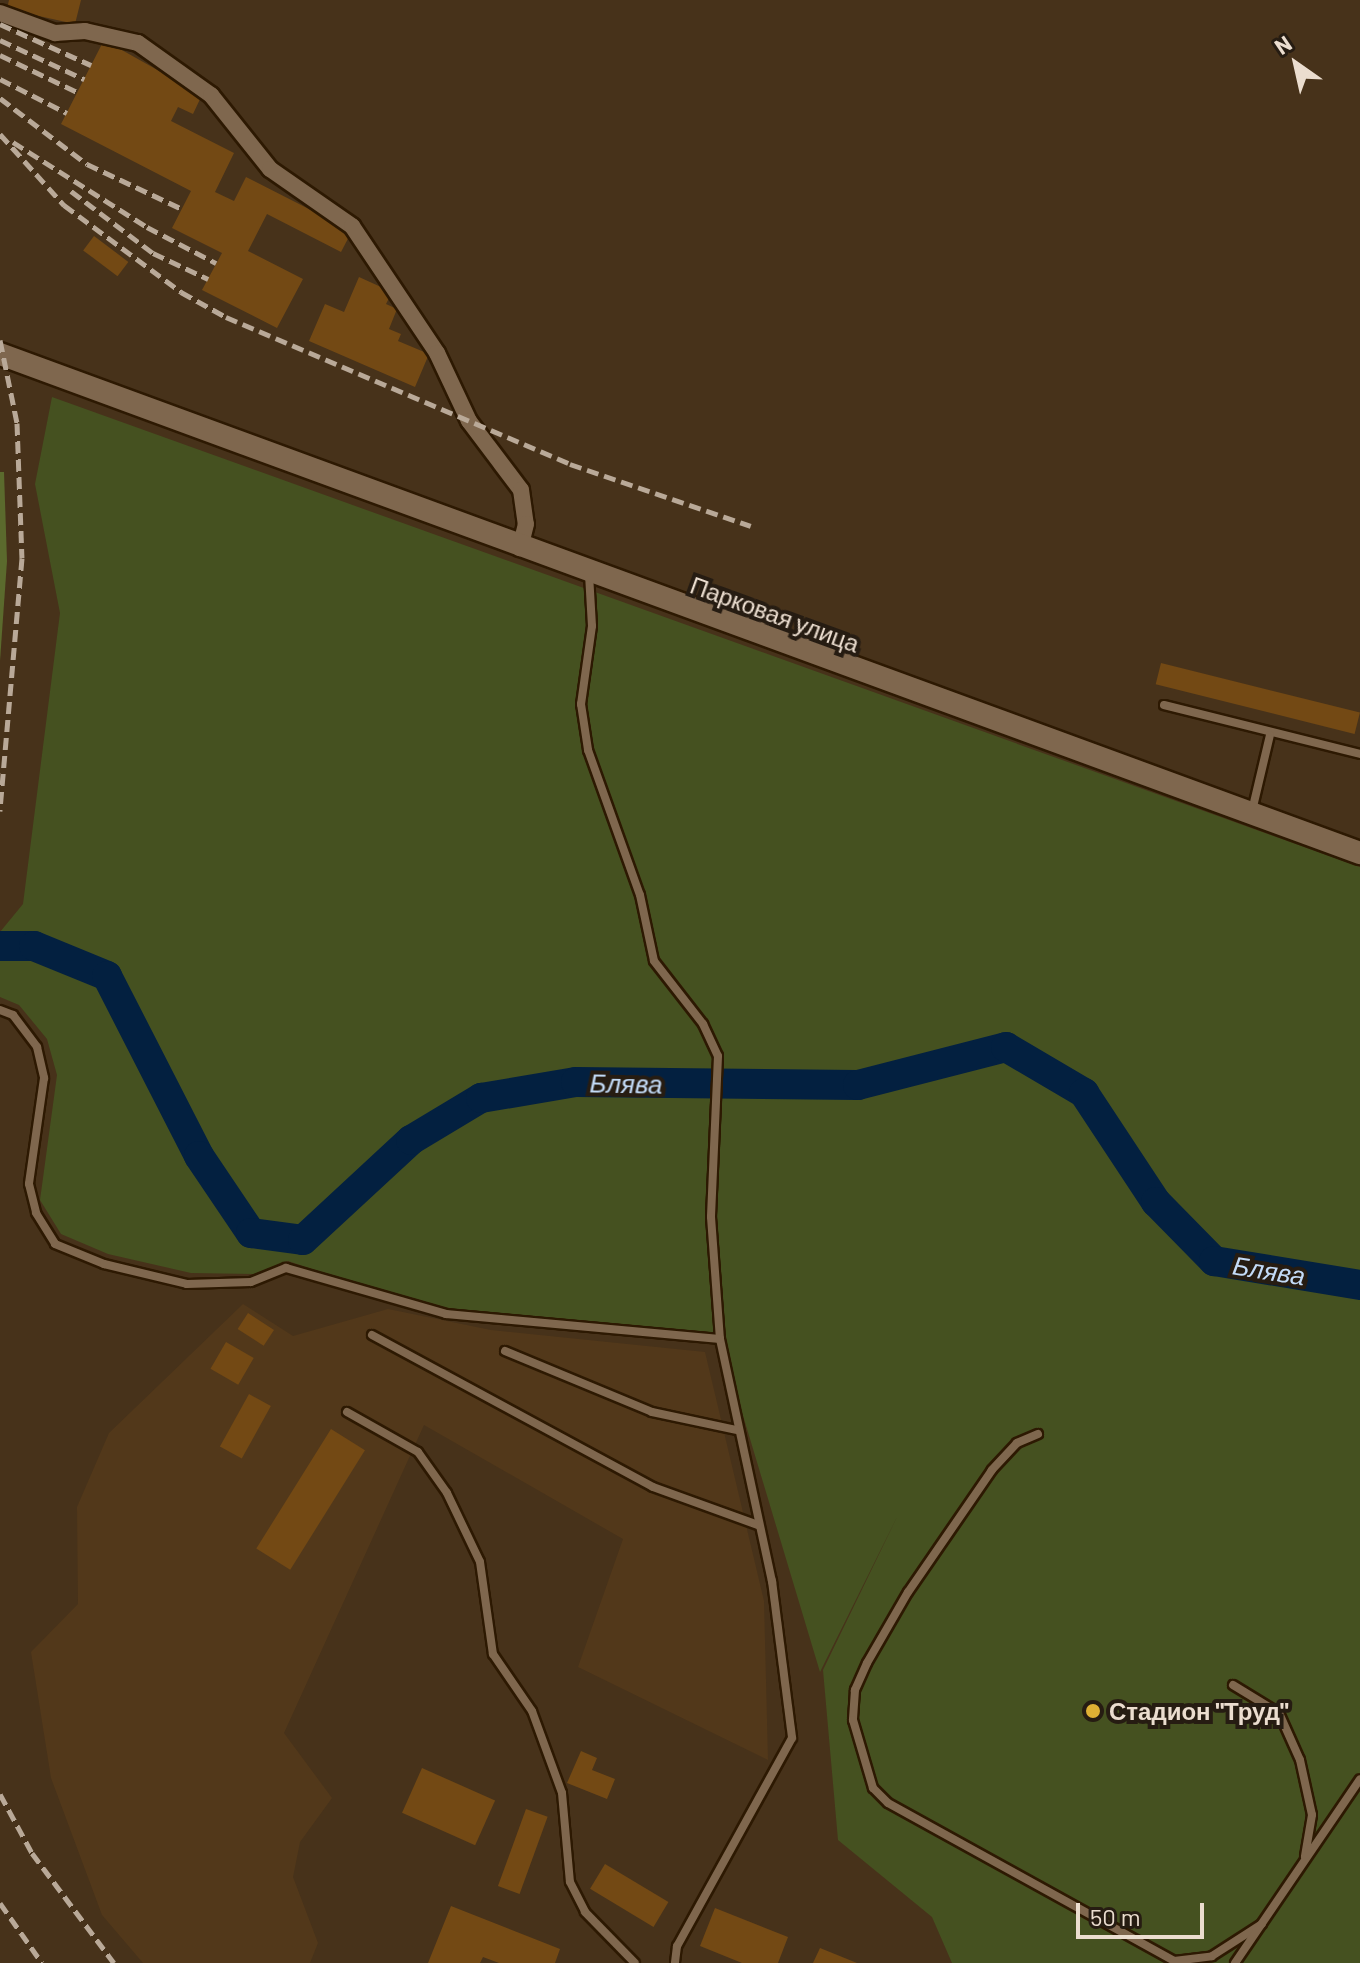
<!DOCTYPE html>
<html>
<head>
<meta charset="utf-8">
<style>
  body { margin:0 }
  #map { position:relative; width:1360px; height:1963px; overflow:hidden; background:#47321a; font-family:Barlow,sans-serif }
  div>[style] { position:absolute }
  .built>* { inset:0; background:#52381a }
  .green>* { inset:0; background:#455120 }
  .forest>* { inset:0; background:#5b6a2d }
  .river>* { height:30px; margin:-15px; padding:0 15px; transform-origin:15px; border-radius:15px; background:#032040 }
  .building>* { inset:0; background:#734914; transform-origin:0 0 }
  .roads { filter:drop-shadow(2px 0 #2d1902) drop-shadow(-2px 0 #2d1902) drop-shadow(0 2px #2d1902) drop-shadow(0 -2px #2d1902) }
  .lane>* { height:8px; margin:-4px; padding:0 4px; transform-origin:4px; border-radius:4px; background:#7f674e }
  .street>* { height:16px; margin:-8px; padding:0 8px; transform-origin:8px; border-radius:8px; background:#7f674e }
  .secondary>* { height:22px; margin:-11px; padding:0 11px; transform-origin:11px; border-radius:11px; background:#7f674e }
  .rail>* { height:5px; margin-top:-2.5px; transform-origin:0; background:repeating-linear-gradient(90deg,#b9a998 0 12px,transparent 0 18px) }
  .dots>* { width:22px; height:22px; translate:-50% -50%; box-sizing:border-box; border:4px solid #261c12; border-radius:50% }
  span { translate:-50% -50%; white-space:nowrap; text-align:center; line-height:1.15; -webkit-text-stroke:8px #261c12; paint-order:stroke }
  .street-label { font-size:24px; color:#ebddcf }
  .poi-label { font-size:24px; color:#ebddcf; font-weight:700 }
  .left { translate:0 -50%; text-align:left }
  .water-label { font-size:26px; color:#c3dbf7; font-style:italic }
  .north { position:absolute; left:1256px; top:24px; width:80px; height:80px; -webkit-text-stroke:6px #261c12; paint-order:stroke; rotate:326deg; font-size:22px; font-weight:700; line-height:32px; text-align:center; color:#ebddcf }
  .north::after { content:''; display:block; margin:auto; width:28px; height:36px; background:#ebddcf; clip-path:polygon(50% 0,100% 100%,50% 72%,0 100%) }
  .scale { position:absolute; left:1076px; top:1903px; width:128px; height:36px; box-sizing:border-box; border:4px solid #ebddcf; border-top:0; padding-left:10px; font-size:24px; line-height:28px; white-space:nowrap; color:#ebddcf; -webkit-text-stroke:6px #261c12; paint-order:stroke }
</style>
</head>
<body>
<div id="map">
  <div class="built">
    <i style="clip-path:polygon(243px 1304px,293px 1336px,388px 1309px,491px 1330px,705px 1352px,764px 1601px,768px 1760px,578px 1667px,623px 1539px,424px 1425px,284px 1733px,332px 1798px,300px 1842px,293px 1877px,318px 1943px,310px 1963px,143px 1963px,102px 1915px,51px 1778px,31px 1652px,78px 1604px,77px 1507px,109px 1433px)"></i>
  </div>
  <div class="green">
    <i style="clip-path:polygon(52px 397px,1360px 867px,1360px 1963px,952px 1963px,932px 1917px,838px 1840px,823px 1670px,898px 1515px,820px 1672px,720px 1339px,446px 1314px,288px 1261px,254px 1274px,191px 1273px,108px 1254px,61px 1234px,40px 1200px,57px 1075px,47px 1039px,19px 1005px,0 997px,0 932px,23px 904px,60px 613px,35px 484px)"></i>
  </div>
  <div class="forest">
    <i style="clip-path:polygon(0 472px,4px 472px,7px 561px,0 661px)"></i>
  </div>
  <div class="river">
    <i style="left:0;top:946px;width:34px"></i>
    <i style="left:34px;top:946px;width:79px;rotate:22.3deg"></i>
    <i style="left:107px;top:976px;width:202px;rotate:62.9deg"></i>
    <i style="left:199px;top:1156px;width:93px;rotate:56deg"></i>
    <i style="left:251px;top:1233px;width:52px;rotate:7.7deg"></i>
    <i style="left:303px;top:1240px;width:147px;rotate:-42.8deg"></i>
    <i style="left:411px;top:1140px;width:82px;rotate:-31deg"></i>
    <i style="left:481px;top:1098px;width:96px;rotate:-9.6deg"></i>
    <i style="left:576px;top:1082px;width:282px;rotate:0.6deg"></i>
    <i style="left:858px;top:1085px;width:153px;rotate:-14.4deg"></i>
    <i style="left:1006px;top:1047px;width:91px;rotate:30.5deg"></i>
    <i style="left:1084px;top:1093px;width:131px;rotate:56.6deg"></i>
    <i style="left:1156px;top:1202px;width:83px;rotate:45.5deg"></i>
    <i style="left:1214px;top:1261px;width:148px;rotate:9.3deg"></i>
  </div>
  <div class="building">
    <i style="clip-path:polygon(9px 0,81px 0,75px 24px,7px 9px)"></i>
    <i style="clip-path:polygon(104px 40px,202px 95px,193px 114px,178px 107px,171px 121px,234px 153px,215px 192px,234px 201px,246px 177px,352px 231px,341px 252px,267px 214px,248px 251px,303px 279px,277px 328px,202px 290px,222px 253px,172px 228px,191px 191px,61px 124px)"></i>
    <i style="left:94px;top:236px;width:43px;height:18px;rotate:37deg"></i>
    <i style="clip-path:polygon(359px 277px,392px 292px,386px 304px,397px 309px,389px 329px,401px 334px,398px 341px,429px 354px,415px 387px,309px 341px,325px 304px,344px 312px)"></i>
    <i style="left:1161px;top:663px;width:205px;height:22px;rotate:14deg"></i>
    <i style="left:248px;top:1313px;width:31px;height:19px;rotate:33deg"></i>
    <i style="left:226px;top:1342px;width:32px;height:31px;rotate:30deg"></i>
    <i style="left:249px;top:1394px;width:25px;height:60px;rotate:29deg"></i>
    <i style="left:331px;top:1429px;width:40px;height:141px;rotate:32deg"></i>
    <i style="clip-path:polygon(581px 1751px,597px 1758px,592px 1770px,615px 1779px,607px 1799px,567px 1783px)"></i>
    <i style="left:422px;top:1768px;width:80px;height:49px;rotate:24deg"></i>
    <i style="left:526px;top:1809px;width:23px;height:82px;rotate:20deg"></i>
    <i style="left:605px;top:1864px;width:74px;height:29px;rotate:31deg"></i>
    <i style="clip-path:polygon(451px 1906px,560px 1949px,555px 1963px,499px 1963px,483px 1957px,480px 1963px,428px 1963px)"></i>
    <i style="clip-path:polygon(715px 1908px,788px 1937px,778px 1963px,742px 1963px,700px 1946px)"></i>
    <i style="clip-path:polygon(820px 1948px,857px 1963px,813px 1963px)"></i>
  </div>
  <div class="roads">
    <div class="lane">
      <i style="left:589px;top:574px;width:52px;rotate:86.7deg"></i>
      <i style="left:592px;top:626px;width:79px;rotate:98deg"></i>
      <i style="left:581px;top:704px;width:47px;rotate:81.3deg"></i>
      <i style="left:588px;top:750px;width:154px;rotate:70.3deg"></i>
      <i style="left:640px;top:895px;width:67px;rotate:78deg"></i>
      <i style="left:654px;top:961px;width:80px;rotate:52.1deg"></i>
      <i style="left:703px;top:1024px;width:35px;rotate:65deg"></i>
      <i style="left:718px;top:1056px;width:161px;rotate:92.5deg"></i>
      <i style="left:711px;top:1217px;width:122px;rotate:85.8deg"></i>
      <i style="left:720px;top:1339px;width:248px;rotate:77.9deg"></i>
      <i style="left:772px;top:1581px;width:158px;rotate:82.7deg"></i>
      <i style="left:792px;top:1738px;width:238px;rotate:118.9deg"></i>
      <i style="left:677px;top:1946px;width:17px;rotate:97deg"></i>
      <i style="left:1164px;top:705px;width:202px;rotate:14deg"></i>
      <i style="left:1252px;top:811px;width:78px;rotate:-76.7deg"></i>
      <i style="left:0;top:1010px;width:14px;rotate:21deg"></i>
      <i style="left:13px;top:1015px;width:40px;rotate:53deg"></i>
      <i style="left:37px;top:1047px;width:32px;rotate:77deg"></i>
      <i style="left:44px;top:1078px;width:107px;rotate:98.1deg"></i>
      <i style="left:29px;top:1184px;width:30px;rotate:76deg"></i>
      <i style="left:36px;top:1213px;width:36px;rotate:58deg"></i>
      <i style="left:55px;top:1244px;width:53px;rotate:22.2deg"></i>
      <i style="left:104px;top:1264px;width:85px;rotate:13.5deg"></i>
      <i style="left:187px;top:1284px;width:64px;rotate:-1.8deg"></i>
      <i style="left:251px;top:1282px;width:38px;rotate:-22deg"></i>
      <i style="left:286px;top:1268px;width:166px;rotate:16deg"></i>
      <i style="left:446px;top:1314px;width:275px;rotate:5.2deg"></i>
      <i style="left:372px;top:1335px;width:319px;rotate:28.4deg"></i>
      <i style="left:653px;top:1487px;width:112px;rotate:19.9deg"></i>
      <i style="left:505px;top:1351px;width:159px;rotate:22.5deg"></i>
      <i style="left:652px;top:1412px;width:87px;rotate:12deg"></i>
      <i style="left:347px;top:1412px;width:81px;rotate:29.4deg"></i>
      <i style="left:418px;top:1452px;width:50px;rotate:54.7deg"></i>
      <i style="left:447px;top:1493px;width:76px;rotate:64.4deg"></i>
      <i style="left:480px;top:1562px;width:93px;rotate:82deg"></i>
      <i style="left:493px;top:1654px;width:69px;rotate:55.6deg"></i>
      <i style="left:532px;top:1711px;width:87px;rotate:69.9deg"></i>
      <i style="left:562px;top:1793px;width:89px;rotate:84.9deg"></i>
      <i style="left:570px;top:1882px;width:34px;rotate:63deg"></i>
      <i style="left:585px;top:1912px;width:71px;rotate:45.6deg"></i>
      <i style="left:1038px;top:1434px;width:23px;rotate:157deg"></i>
      <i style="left:1017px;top:1443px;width:37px;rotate:133deg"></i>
      <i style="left:992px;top:1470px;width:148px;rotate:124.5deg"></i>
      <i style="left:908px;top:1592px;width:82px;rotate:120deg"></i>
      <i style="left:867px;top:1663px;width:30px;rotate:114deg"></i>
      <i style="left:855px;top:1690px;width:30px;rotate:94deg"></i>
      <i style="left:853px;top:1720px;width:71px;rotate:73.6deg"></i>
      <i style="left:873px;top:1788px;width:21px;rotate:45deg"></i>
      <i style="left:888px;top:1803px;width:327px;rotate:28.9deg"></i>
      <i style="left:1174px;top:1961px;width:38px;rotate:-7deg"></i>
      <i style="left:1212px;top:1956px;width:59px;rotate:-32.6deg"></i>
      <i style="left:1233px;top:1685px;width:54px;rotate:31.3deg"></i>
      <i style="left:1279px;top:1713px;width:51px;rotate:65.9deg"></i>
      <i style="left:1300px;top:1760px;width:56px;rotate:77.7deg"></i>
      <i style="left:1312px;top:1815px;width:42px;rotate:99.7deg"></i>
      <i style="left:1235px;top:1963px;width:222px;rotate:-55.8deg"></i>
    </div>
    <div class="street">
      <i style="left:0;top:13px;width:59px;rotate:20deg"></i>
      <i style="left:55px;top:33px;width:30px;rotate:-4deg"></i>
      <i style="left:85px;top:31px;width:54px;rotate:12.8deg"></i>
      <i style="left:138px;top:43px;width:90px;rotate:35.5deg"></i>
      <i style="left:211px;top:95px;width:95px;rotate:51.4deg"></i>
      <i style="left:270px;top:169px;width:100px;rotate:34.8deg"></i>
      <i style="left:352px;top:226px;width:153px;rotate:56.2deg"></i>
      <i style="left:437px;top:353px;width:75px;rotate:64.8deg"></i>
      <i style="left:469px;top:421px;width:86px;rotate:53deg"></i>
      <i style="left:521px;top:490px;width:34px;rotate:82deg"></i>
      <i style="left:526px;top:524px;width:25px;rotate:104deg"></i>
    </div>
    <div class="secondary">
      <i style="left:0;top:354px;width:1449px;rotate:20.15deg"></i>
    </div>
  </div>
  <div class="rail">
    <i style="left:0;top:24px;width:100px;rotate:24.3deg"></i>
    <i style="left:0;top:40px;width:93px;rotate:24.9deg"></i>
    <i style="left:0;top:55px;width:85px;rotate:25.7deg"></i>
    <i style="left:0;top:79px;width:75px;rotate:26.9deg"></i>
    <i style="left:0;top:98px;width:109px;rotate:37.2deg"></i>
    <i style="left:87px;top:164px;width:105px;rotate:25.3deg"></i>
    <i style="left:0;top:134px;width:96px;rotate:48deg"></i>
    <i style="left:64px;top:205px;width:146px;rotate:36.6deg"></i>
    <i style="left:181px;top:292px;width:51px;rotate:29.1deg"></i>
    <i style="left:226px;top:317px;width:374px;rotate:23.1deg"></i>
    <i style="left:570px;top:464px;width:191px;rotate:18.9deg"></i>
    <i style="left:13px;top:142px;width:159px;rotate:32.4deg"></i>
    <i style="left:147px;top:227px;width:78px;rotate:27.6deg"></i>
    <i style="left:71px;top:191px;width:103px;rotate:37.1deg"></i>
    <i style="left:153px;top:253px;width:61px;rotate:25.3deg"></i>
    <i style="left:0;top:340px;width:85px;rotate:78.4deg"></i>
    <i style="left:17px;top:423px;width:135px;rotate:87.9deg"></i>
    <i style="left:22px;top:558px;width:254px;rotate:95deg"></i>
    <i style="left:0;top:1794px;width:67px;rotate:61.5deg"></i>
    <i style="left:32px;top:1853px;width:137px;rotate:53.3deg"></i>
    <i style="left:0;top:1903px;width:73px;rotate:55deg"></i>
  </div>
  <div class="dots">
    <i style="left:1093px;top:1711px;background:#dfb034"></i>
  </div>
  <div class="street-label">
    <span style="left:775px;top:614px;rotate:20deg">Парковая улица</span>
  </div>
  <div class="poi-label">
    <span class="left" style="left:1109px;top:1711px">Стадион "Труд"</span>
  </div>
  <div class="water-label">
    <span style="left:626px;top:1083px;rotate:1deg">Блява</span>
    <span style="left:1269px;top:1270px;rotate:9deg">Блява</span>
  </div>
  <div class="north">N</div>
  <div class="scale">50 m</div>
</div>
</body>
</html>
